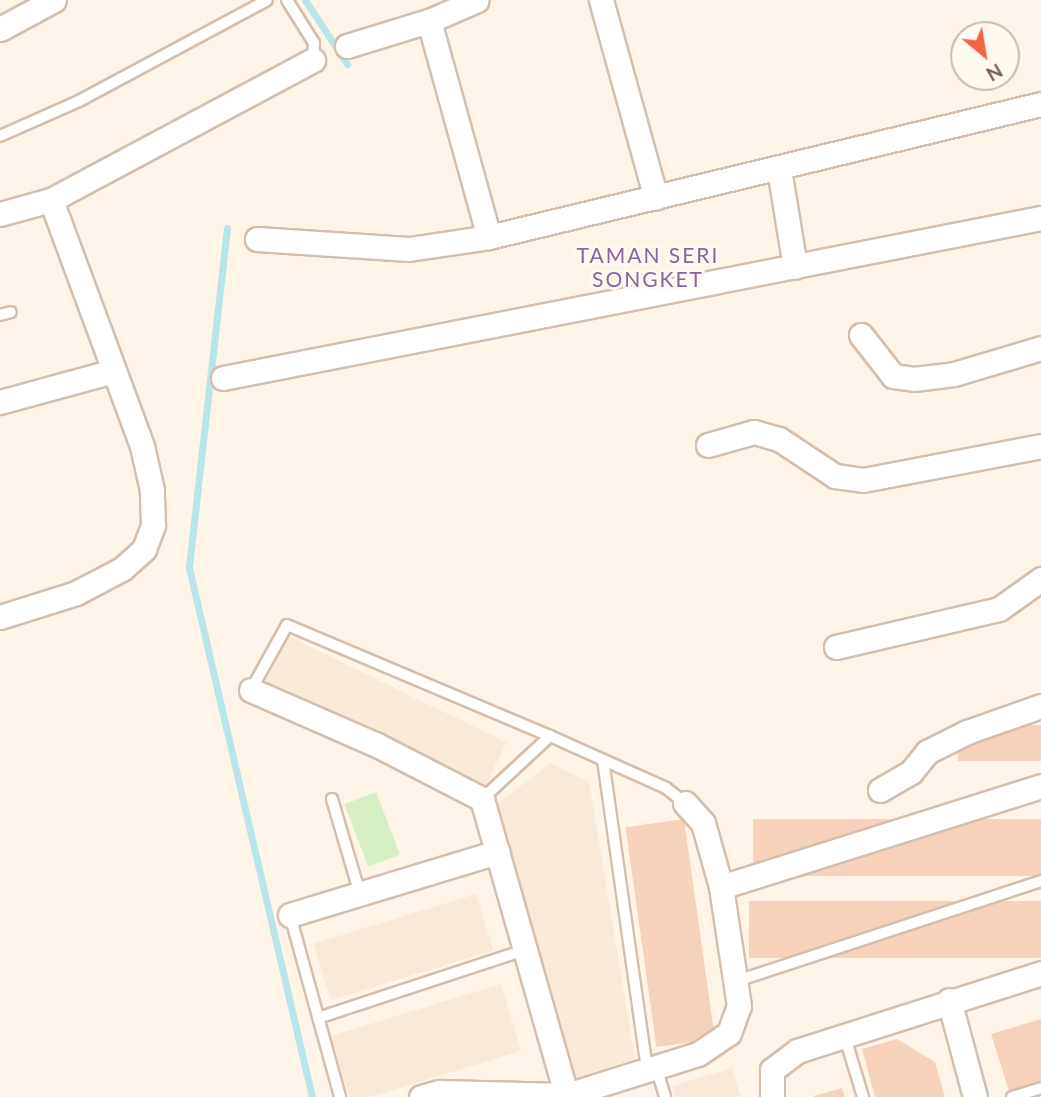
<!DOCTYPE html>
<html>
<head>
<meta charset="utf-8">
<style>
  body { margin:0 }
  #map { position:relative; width:1041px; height:1097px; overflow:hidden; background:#fef5e8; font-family:Lato,sans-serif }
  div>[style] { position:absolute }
  .residential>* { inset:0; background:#f9e9d8; transform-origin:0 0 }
  .green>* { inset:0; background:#d6eec4; transform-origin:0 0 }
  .stream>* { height:7px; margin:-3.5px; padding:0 3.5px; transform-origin:3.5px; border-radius:3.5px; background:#b9e5ea }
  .building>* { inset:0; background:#f6d2bc; transform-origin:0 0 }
  .roads { filter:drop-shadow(2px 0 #d4beae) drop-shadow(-2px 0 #d4beae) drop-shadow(0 2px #d4beae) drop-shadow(0 -2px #d4beae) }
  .lane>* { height:10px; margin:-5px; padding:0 5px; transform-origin:5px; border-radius:5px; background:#fff }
  .street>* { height:23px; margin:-11.5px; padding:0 11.5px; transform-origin:11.5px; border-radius:11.5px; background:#fff }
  span { translate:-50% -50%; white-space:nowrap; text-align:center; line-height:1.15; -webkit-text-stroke:6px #fff9f0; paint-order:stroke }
  .neighbourhood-label { font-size:21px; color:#89649f; letter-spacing:2px }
  .north { position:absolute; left:950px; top:21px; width:70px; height:70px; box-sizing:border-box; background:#fff9f0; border:2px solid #cab9ad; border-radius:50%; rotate:150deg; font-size:19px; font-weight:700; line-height:28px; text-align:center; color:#7b5948 }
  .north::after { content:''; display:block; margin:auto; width:24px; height:32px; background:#f26543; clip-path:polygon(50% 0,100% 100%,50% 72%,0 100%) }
</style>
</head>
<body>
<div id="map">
  <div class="residential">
    <i style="left:288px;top:636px;width:243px;height:57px;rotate:26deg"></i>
    <i style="clip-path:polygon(550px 763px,589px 782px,635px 1059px,573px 1079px,496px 805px)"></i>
    <i style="left:476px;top:894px;width:59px;height:170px;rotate:73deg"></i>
    <i style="clip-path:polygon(501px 984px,521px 1051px,370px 1097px,349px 1097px,331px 1036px)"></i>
    <i style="clip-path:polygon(732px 1068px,741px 1097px,675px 1097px,672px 1086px)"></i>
  </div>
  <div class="green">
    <i style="left:376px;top:792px;width:67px;height:34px;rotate:69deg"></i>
  </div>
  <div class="stream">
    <i style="left:305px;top:0;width:77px;rotate:56.7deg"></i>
    <i style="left:227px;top:228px;width:342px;rotate:96.4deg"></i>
    <i style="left:189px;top:568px;width:543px;rotate:76.91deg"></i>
  </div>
  <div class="building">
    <i style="left:1041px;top:725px;width:36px;height:83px;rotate:90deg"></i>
    <i style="left:684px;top:819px;width:222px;height:59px;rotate:82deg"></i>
    <i style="left:1041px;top:819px;width:57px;height:288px;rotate:90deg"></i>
    <i style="left:1041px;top:901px;width:57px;height:292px;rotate:90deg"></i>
    <i style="clip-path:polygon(1041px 1019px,1041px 1081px,1009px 1091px,991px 1034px)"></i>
    <i style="clip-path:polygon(897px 1039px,935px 1062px,945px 1097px,875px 1097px,862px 1049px)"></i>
    <i style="clip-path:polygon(842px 1088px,845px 1097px,814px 1097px,814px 1096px)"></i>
  </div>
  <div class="roads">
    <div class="lane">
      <i style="left:287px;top:0;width:51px;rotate:57.9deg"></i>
      <i style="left:314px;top:43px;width:17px;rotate:93deg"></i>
      <i style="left:0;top:136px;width:86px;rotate:-23.9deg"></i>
      <i style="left:79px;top:101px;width:213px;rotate:-28.2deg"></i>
      <i style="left:0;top:315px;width:11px;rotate:-15deg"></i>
      <i style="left:251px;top:690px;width:74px;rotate:-61deg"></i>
      <i style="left:287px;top:625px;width:285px;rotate:22.9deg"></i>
      <i style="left:550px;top:736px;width:127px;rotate:24.1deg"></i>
      <i style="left:666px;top:788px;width:24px;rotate:38deg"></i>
      <i style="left:603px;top:760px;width:313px;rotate:81.9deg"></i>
      <i style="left:332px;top:799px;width:99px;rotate:73.6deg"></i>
      <i style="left:482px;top:799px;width:93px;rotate:-42.8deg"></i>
      <i style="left:290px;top:915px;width:189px;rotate:74.6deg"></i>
      <i style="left:737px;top:981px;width:320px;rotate:-18.2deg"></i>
      <i style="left:318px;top:1018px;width:218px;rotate:-18.2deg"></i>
      <i style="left:844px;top:1034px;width:66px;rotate:73.2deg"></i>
      <i style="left:656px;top:1067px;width:31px;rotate:73deg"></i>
      <i style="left:1012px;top:1097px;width:30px;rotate:-17deg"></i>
    </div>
    <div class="street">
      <i style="left:601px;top:0;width:205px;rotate:74.5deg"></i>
      <i style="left:429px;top:21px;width:224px;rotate:74.5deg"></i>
      <i style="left:0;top:29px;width:61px;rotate:-28.2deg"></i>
      <i style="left:347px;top:46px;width:86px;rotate:-17deg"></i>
      <i style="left:429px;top:21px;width:52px;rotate:-23.6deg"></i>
      <i style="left:779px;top:169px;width:99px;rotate:80.7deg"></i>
      <i style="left:0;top:214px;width:53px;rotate:-15.4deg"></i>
      <i style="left:51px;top:200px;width:297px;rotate:-28.1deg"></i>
      <i style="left:257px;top:239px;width:152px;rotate:3.8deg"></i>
      <i style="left:409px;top:249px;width:81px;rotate:-8.5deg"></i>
      <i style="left:489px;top:237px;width:568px;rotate:-13.55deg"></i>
      <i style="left:861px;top:335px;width:52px;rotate:52deg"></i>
      <i style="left:893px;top:376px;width:21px;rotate:8deg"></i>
      <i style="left:914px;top:379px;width:40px;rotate:-7.1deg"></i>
      <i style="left:954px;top:374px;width:91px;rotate:-16.6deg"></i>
      <i style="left:223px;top:378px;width:834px;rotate:-11.07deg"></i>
      <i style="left:0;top:402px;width:117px;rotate:-15.3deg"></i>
      <i style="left:708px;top:445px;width:48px;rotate:-15.8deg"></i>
      <i style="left:754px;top:432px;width:26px;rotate:16deg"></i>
      <i style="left:779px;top:439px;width:67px;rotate:33.5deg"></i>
      <i style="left:835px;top:476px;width:28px;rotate:8deg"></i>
      <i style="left:863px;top:480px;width:181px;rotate:-10.8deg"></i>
      <i style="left:0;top:617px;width:80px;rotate:-17.5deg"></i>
      <i style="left:76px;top:593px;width:52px;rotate:-27.6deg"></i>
      <i style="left:122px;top:569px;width:30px;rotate:-42deg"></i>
      <i style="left:144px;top:549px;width:26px;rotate:-69deg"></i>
      <i style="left:153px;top:525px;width:35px;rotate:-92deg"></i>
      <i style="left:152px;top:490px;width:45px;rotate:-102.8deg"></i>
      <i style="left:142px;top:446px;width:262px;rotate:-110.3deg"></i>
      <i style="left:836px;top:647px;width:167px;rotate:-13.1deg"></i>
      <i style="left:999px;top:609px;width:52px;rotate:-35.5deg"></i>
      <i style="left:251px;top:690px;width:137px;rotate:23.6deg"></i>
      <i style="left:377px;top:745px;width:118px;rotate:27.2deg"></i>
      <i style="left:482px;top:799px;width:310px;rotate:74.1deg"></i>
      <i style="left:880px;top:790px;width:36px;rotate:-30deg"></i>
      <i style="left:911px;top:772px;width:26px;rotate:-51deg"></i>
      <i style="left:927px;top:752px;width:45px;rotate:-26.6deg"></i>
      <i style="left:967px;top:732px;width:78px;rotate:-19.4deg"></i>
      <i style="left:721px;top:887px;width:336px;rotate:-17.5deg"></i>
      <i style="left:290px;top:915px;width:217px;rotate:-16.9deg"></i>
      <i style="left:949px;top:1000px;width:100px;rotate:75deg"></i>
      <i style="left:421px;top:1097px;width:19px;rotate:-16deg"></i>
      <i style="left:439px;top:1092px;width:128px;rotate:1.3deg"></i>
      <i style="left:567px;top:1095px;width:137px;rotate:-17.4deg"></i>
      <i style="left:698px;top:1054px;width:37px;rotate:-34deg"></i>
      <i style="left:729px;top:1033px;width:29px;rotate:-70deg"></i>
      <i style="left:739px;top:1006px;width:120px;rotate:-98.6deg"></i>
      <i style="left:721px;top:887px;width:66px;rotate:-105.7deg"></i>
      <i style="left:703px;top:823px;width:27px;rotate:-132deg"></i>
      <i style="left:772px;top:1097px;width:27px;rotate:-90deg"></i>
      <i style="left:772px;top:1070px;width:31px;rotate:-37deg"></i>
      <i style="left:797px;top:1051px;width:256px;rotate:-17.7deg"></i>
    </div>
  </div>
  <div class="neighbourhood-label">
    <span style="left:648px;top:267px">TAMAN SERI<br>SONGKET</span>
  </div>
  <div class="north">N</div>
</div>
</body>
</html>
